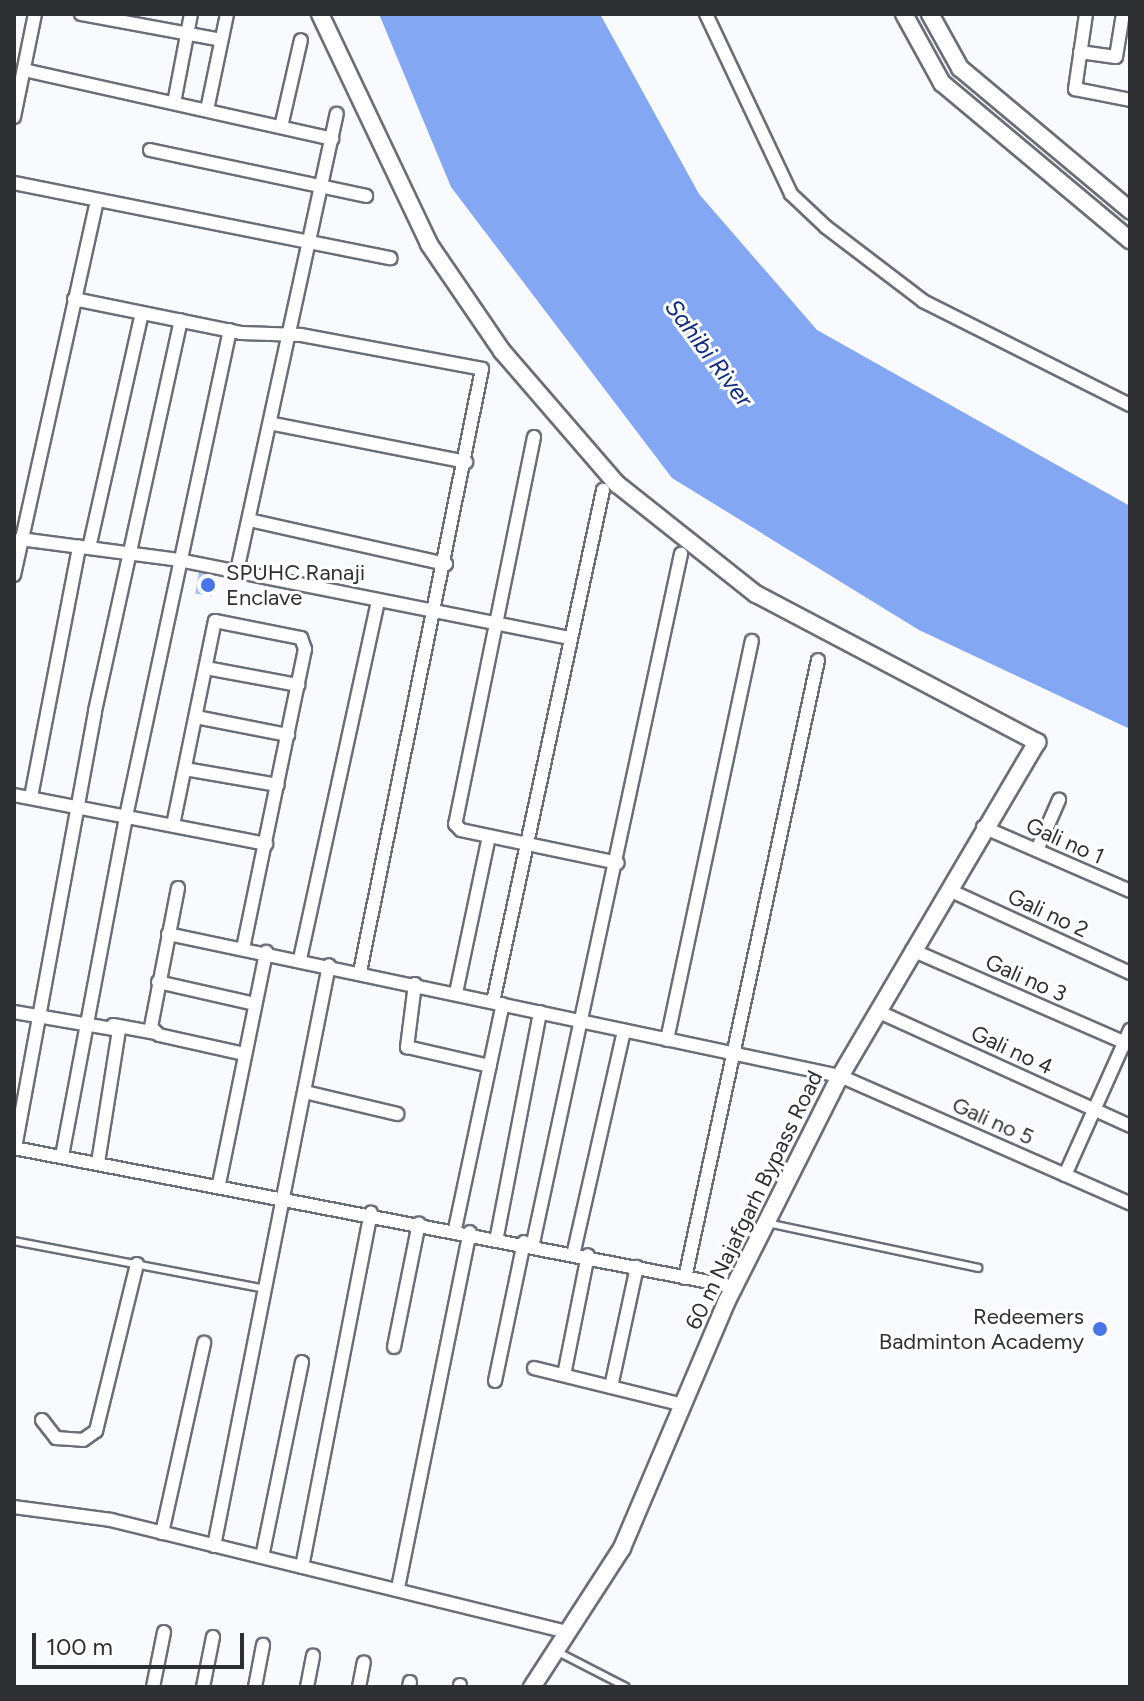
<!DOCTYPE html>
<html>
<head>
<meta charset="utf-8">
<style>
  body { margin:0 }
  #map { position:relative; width:1144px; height:1701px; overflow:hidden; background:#f8fafe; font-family:Figtree,sans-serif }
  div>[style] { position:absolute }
  .water>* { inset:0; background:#84a7f4 }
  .building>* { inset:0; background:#acc3f2; transform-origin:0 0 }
  .roads { filter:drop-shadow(2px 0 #6a6e77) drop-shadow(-2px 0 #6a6e77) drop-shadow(0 2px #6a6e77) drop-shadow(0 -2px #6a6e77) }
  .service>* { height:6px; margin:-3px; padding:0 3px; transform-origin:3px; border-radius:3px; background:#fff }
  .minor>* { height:12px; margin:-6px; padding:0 6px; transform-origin:6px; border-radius:6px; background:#fff }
  .tertiary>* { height:16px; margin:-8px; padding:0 8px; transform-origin:8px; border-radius:8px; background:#fff }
  .dots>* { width:22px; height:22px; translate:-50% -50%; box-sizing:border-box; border:4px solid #fff; border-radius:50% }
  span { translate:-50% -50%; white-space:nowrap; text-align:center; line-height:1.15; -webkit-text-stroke:6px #fff; paint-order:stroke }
  .poi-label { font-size:22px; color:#2e2f33 }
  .left { translate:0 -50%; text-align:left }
  .right { translate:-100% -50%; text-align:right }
  .street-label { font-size:22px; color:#2e2f33 }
  .water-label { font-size:24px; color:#0f2a80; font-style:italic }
  .frame { position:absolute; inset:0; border:16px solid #2e2f33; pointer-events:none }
  .scale { position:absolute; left:32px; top:1633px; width:212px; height:36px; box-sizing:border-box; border:4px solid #2e2f33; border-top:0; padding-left:10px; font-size:24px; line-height:28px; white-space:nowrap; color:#2e2f33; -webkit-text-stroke:6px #fff; paint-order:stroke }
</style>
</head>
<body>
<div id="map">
  <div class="water">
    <i style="clip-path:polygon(379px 14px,600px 14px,699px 194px,817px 330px,1130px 506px,1130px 729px,919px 630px,672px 478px,451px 187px)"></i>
  </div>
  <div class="building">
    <i style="left:200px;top:566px;width:17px;height:28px;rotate:10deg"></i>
  </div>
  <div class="roads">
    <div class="service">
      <i style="left:767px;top:1223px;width:216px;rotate:12deg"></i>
      <i style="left:14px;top:1241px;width:256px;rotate:10.8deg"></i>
      <i style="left:558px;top:1652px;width:76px;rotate:27.2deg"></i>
    </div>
    <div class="minor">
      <i style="left:81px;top:14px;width:142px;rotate:10.5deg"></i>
      <i style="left:706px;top:14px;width:199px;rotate:64.7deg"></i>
      <i style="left:791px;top:194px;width:48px;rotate:43.3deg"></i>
      <i style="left:826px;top:227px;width:122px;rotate:37.3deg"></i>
      <i style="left:923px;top:301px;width:232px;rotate:26.7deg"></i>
      <i style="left:1086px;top:14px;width:76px;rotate:98.3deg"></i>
      <i style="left:1075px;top:89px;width:56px;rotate:11.3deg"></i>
      <i style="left:1080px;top:52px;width:36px;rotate:8deg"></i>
      <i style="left:1116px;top:57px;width:44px;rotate:-80.8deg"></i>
      <i style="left:24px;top:70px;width:316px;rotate:12.6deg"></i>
      <i style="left:174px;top:103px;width:91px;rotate:-79.2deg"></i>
      <i style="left:207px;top:110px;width:98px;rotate:-78.2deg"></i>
      <i style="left:14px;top:117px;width:105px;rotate:-78.5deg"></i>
      <i style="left:281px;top:127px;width:89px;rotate:-77.1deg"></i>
      <i style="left:150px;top:150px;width:221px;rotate:12deg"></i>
      <i style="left:14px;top:183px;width:384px;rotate:11.3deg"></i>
      <i style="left:74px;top:299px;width:170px;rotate:11.5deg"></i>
      <i style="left:241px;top:333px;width:60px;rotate:1.9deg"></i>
      <i style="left:301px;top:335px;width:184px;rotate:10.6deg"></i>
      <i style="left:482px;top:369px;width:615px;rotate:101.44deg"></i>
      <i style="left:274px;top:424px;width:196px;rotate:11.2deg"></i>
      <i style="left:534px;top:437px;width:395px;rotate:101.5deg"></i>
      <i style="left:455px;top:824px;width:8px;rotate:45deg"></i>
      <i style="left:461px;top:830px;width:160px;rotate:11.9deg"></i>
      <i style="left:249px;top:520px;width:202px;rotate:12.6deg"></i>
      <i style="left:20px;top:539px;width:160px;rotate:7.5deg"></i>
      <i style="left:179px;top:560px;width:398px;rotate:11.3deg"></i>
      <i style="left:89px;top:548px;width:241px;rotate:-77.3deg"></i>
      <i style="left:237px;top:571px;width:468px;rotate:-77.7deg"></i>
      <i style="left:14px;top:575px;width:382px;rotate:-77.5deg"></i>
      <i style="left:206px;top:668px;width:94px;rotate:10.5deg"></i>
      <i style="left:196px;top:717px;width:94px;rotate:11.1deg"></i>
      <i style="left:185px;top:769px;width:94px;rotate:9.8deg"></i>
      <i style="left:14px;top:795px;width:257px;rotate:11deg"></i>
      <i style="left:31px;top:797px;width:255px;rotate:-79.1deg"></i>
      <i style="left:173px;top:825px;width:208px;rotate:-78.4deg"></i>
      <i style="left:215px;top:621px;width:88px;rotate:11.2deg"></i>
      <i style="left:301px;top:638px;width:12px;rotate:70deg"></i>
      <i style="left:305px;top:649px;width:305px;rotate:101.7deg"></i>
      <i style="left:983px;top:827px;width:160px;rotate:23.5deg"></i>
      <i style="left:1037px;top:850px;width:55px;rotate:-66.3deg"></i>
      <i style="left:178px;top:888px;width:142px;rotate:101deg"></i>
      <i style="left:151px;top:1027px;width:11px;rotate:45deg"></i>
      <i style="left:159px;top:1035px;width:88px;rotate:12.5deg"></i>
      <i style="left:949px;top:890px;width:199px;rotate:24.6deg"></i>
      <i style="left:168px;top:934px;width:687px;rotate:11.93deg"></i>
      <i style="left:840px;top:1076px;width:317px;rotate:23.7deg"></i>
      <i style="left:912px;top:950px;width:238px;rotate:23.5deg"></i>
      <i style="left:300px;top:959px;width:366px;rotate:-77.7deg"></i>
      <i style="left:158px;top:982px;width:99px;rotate:12.8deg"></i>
      <i style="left:415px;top:984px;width:64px;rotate:97.2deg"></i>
      <i style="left:407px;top:1047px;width:85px;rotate:12.9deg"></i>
      <i style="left:456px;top:993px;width:159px;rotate:-78.1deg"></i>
      <i style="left:493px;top:1002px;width:524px;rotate:-77.87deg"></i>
      <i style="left:877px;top:1011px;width:278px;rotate:24.4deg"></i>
      <i style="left:14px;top:1012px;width:107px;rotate:9.7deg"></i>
      <i style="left:119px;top:1030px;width:134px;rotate:99deg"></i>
      <i style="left:113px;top:1025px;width:44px;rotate:10.5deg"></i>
      <i style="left:667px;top:1040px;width:408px;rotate:-78deg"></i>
      <i style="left:305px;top:1092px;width:95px;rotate:13.4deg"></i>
      <i style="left:14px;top:1148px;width:734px;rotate:10.91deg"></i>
      <i style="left:15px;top:1148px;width:444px;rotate:-79.6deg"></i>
      <i style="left:95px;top:711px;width:400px;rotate:-77.6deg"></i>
      <i style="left:62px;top:1156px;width:341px;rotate:-79.3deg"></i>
      <i style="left:125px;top:821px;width:502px;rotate:-77.93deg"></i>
      <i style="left:1065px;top:1175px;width:159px;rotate:-65.9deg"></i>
      <i style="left:219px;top:1184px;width:237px;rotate:-78.5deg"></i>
      <i style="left:455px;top:1229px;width:230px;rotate:-78deg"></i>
      <i style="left:497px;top:1236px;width:228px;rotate:-79.1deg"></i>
      <i style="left:533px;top:1243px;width:705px;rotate:-77.88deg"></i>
      <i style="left:574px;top:1251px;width:226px;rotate:-77.2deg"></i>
      <i style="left:685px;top:1278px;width:632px;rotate:-77.85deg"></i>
      <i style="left:394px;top:1347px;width:126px;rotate:-78.6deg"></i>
      <i style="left:534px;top:1368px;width:150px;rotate:13.9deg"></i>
      <i style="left:564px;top:1375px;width:122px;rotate:-78.7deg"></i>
      <i style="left:495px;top:1381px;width:142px;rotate:-78.2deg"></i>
      <i style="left:611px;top:1387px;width:123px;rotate:-77.8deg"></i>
      <i style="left:42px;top:1420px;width:23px;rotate:52deg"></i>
      <i style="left:56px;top:1438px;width:27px;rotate:4deg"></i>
      <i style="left:83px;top:1440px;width:16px;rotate:-35deg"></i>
      <i style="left:96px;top:1431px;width:172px;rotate:-76.2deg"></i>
      <i style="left:14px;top:1507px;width:98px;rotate:7.6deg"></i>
      <i style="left:111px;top:1520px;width:470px;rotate:13.8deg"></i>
      <i style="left:162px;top:1533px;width:195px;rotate:-77.5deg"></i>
      <i style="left:214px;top:1546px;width:592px;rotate:-78.8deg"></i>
      <i style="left:262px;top:1557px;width:199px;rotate:-78.4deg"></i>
      <i style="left:302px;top:1567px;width:361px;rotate:-79deg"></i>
      <i style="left:398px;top:1588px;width:363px;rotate:-78.6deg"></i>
      <i style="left:153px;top:1687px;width:56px;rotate:-78.7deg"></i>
      <i style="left:203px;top:1687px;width:51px;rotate:-78.7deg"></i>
      <i style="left:255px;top:1687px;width:43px;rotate:-79.2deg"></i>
      <i style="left:307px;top:1687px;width:32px;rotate:-79deg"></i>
      <i style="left:359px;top:1687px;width:25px;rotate:-79deg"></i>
      <i style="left:409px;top:1687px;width:5px;rotate:-79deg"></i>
      <i style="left:460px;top:1687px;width:2px;rotate:-90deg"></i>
    </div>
    <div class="tertiary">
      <i style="left:320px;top:14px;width:255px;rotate:64.6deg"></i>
      <i style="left:429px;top:244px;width:130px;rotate:55.7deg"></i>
      <i style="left:502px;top:351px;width:176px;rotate:49.2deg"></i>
      <i style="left:617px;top:484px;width:177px;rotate:38.4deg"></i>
      <i style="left:756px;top:594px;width:318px;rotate:27.8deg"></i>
      <i style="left:1037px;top:742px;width:388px;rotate:120.5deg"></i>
      <i style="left:840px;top:1076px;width:254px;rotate:116.7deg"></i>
      <i style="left:726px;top:1303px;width:266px;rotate:113deg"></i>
      <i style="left:622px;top:1548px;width:166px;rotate:122.9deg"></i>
      <i style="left:904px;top:14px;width:79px;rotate:61.2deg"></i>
      <i style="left:942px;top:83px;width:245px;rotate:39.9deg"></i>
      <i style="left:930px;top:14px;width:62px;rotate:60.9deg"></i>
      <i style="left:960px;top:68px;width:222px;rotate:39.9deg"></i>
    </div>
  </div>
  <div class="dots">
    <i style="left:208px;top:585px;background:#4875e7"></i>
    <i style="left:1100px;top:1329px;background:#4875e7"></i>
  </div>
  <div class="poi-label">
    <span class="left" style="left:226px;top:585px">SPUHC Ranaji<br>Enclave</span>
    <span class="right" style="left:1084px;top:1329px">Redeemers<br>Badminton Academy</span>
  </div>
  <div class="street-label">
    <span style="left:1065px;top:841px;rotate:24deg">Gali no 1</span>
    <span style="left:1048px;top:913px;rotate:25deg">Gali no 2</span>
    <span style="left:1026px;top:978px;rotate:24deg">Gali no 3</span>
    <span style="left:1012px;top:1050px;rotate:25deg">Gali no 4</span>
    <span style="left:993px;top:1121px;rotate:24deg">Gali no 5</span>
    <span style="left:754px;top:1200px;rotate:-64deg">60 m Najafgarh Bypass Road</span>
  </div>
  <div class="water-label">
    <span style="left:709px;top:353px;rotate:53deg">Sahibi River</span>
  </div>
  <div class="frame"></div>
  <div class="scale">100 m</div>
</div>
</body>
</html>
